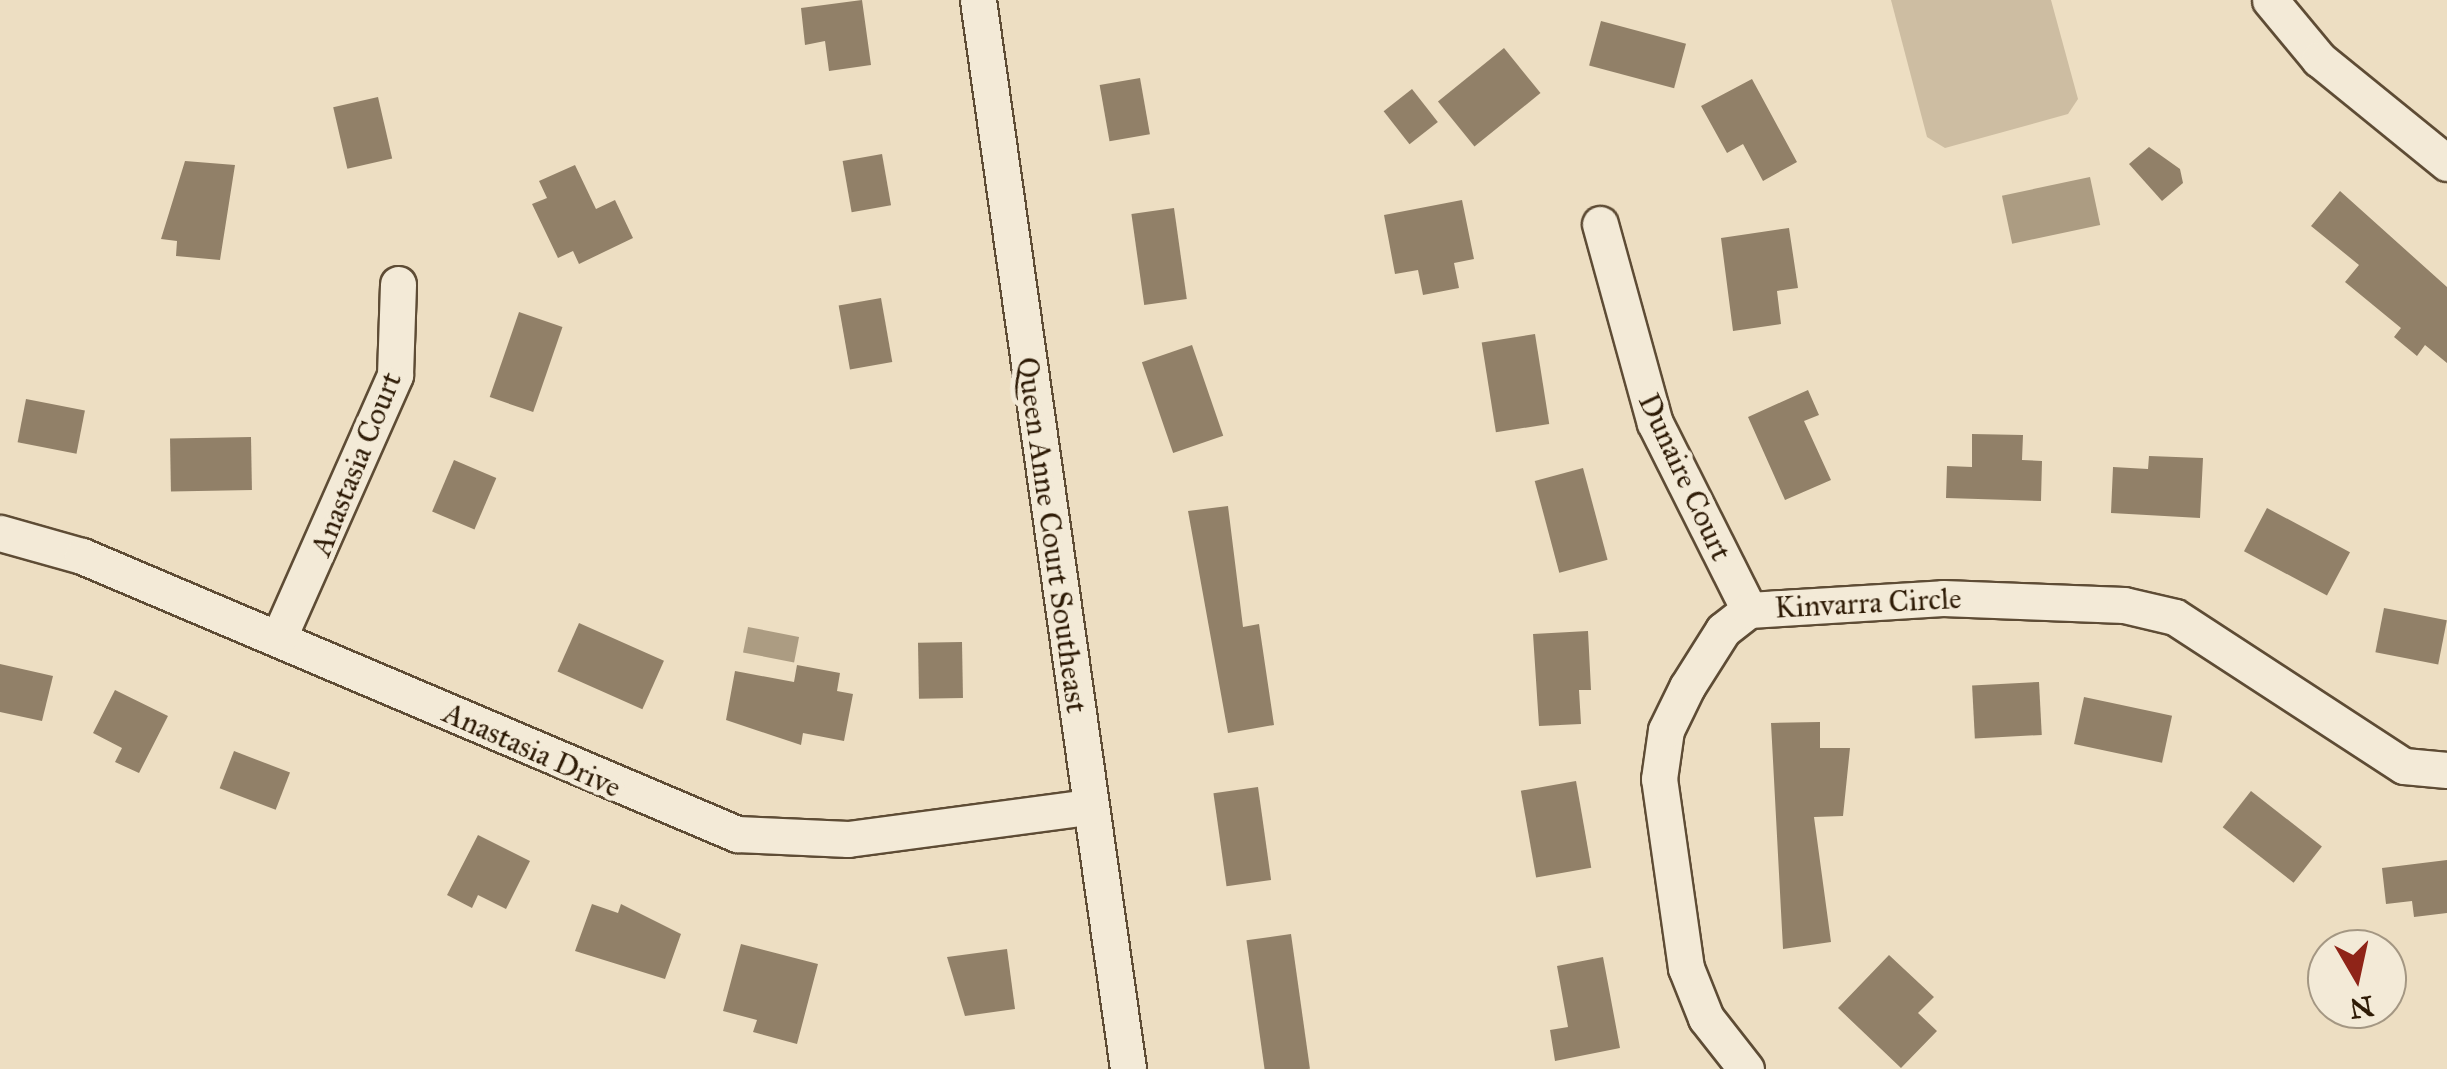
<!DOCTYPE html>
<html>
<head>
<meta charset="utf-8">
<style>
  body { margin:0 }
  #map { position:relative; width:2447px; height:1069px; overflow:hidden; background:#eddec2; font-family:"IM FELL Great Primer",serif }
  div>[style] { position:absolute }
  .green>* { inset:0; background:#cdbda2 }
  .water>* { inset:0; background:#ac9c82; transform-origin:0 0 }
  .building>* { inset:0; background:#918068; transform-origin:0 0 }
  .roads { filter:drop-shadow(2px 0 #5e4c35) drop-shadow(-2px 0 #5e4c35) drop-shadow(0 2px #5e4c35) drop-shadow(0 -2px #5e4c35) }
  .street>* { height:35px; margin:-17.5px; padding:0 17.5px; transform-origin:17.5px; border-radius:17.5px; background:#f3ead7 }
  span { translate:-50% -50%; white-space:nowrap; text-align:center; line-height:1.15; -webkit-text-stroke:10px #f3ead7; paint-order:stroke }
  .street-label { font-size:30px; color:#2e1b06 }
  .north { position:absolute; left:2307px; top:929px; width:100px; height:100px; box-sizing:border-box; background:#f3ead7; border:2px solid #a49783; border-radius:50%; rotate:171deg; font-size:28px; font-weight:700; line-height:40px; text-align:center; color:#2e1b06 }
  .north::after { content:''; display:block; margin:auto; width:35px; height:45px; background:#8f2418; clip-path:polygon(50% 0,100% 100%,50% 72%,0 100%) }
</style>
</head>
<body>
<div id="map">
  <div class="green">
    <i style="clip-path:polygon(1891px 0,2051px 0,2078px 99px,2068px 114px,1945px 148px,1927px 137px)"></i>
  </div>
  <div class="water">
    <i style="left:2090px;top:177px;width:49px;height:90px;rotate:78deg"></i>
    <i style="left:748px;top:627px;width:52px;height:26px;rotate:11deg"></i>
  </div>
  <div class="building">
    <i style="clip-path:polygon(862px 0,871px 65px,829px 71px,825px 41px,805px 45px,801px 8px)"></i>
    <i style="left:1601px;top:21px;width:88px;height:46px;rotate:15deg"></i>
    <i style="left:1504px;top:48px;width:58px;height:85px;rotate:51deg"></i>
    <i style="left:1140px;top:78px;width:57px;height:41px;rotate:80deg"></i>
    <i style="clip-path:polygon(1752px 79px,1797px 162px,1763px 181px,1743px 144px,1727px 153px,1701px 106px)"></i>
    <i style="left:1412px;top:89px;width:42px;height:36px;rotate:52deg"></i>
    <i style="left:378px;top:97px;width:63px;height:46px;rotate:77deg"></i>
    <i style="clip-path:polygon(2149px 147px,2180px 169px,2183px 183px,2162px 201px,2129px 164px)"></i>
    <i style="left:882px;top:154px;width:52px;height:40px;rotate:80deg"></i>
    <i style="clip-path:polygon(185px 161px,235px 165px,220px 260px,176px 256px,177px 241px,161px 239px)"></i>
    <i style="clip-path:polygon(575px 165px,596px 209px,615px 200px,633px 238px,579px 264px,573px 251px,558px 258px,532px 204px,547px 198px,539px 181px)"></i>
    <i style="clip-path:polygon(2340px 191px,2447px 287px,2447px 363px,2425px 345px,2417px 356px,2394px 337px,2401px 328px,2345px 282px,2359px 265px,2311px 226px)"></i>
    <i style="clip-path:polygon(1462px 200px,1474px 259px,1454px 263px,1459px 288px,1423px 295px,1418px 270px,1395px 274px,1384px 215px)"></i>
    <i style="left:1174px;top:208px;width:92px;height:43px;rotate:82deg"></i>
    <i style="clip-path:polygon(1789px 228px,1798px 288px,1777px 291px,1781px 324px,1733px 331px,1721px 238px)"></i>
    <i style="left:881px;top:298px;width:65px;height:43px;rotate:80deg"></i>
    <i style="left:519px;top:312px;width:46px;height:90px;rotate:19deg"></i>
    <i style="left:1535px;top:334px;width:91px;height:54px;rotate:81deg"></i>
    <i style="left:1192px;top:345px;width:96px;height:53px;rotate:71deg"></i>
    <i style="clip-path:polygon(1808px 390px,1819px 415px,1804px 421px,1831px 480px,1785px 500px,1748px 417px)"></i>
    <i style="left:26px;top:399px;width:60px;height:44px;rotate:11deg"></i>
    <i style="clip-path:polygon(1972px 434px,2023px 435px,2022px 460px,2042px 461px,2041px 501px,1946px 498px,1947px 466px,1972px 467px)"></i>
    <i style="left:251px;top:437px;width:53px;height:81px;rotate:89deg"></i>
    <i style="clip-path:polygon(2149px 456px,2203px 458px,2200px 518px,2111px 513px,2113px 467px,2148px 469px)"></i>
    <i style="left:454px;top:460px;width:46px;height:56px;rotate:23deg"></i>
    <i style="left:1583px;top:468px;width:95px;height:50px;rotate:75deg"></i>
    <i style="clip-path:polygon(1228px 506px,1243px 627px,1259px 624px,1274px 725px,1228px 733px,1188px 511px)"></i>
    <i style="left:2267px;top:508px;width:94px;height:49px;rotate:28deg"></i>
    <i style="left:2384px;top:608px;width:64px;height:45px;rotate:11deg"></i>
    <i style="left:579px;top:623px;width:93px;height:53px;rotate:24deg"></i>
    <i style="clip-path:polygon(1588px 631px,1591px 690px,1579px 690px,1581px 724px,1539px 726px,1533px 634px)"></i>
    <i style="left:962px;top:642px;width:56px;height:44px;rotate:89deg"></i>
    <i style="clip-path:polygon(0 664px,53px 676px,42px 721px,0 712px)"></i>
    <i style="clip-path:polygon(797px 665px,840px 673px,837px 691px,853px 694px,844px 741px,803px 733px,801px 745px,726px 720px,735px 671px,794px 682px)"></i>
    <i style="left:2039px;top:682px;width:53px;height:67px;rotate:87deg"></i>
    <i style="clip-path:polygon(115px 690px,168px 716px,139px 773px,115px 762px,122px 748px,93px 733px)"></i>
    <i style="left:2084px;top:697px;width:90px;height:48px;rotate:12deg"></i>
    <i style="clip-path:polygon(1820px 722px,1820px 748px,1850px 748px,1843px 816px,1814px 817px,1831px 942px,1783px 949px,1771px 723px)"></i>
    <i style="left:234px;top:751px;width:60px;height:40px;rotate:21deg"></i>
    <i style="left:1576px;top:781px;width:88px;height:56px;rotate:80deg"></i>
    <i style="left:1258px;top:787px;width:94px;height:45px;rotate:82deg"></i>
    <i style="left:2251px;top:791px;width:90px;height:46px;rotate:38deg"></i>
    <i style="clip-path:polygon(478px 835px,530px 861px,506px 909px,478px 895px,472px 908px,447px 895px)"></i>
    <i style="clip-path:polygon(2447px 860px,2447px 913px,2414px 917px,2412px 901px,2386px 904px,2382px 868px)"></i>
    <i style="clip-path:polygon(592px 904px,618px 913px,621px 904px,681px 934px,665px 979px,575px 951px)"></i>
    <i style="left:1291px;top:934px;width:136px;height:45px;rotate:82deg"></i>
    <i style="clip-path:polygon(741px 944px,818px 964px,797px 1044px,753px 1032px,757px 1020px,723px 1011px)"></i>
    <i style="clip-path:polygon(1007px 949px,1015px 1009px,965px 1016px,947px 957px)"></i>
    <i style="clip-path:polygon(1889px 955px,1934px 997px,1918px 1013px,1937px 1031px,1901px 1068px,1838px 1008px)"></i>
    <i style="clip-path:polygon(1603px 957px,1620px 1048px,1555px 1061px,1550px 1030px,1568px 1027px,1557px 966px)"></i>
  </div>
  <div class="roads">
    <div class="street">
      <i style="left:978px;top:0;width:1079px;rotate:82.01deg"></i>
      <i style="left:2270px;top:0;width:77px;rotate:50.3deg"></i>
      <i style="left:2319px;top:59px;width:165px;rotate:39.1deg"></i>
      <i style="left:1600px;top:224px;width:206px;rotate:74.6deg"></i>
      <i style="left:1655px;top:423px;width:209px;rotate:63.3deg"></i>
      <i style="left:0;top:533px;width:85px;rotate:15.7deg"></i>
      <i style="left:82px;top:556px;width:712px;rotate:23deg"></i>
      <i style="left:737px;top:834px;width:111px;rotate:2.6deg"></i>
      <i style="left:848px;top:839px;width:242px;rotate:-7.6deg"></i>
      <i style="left:279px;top:637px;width:287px;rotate:-66.1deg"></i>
      <i style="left:395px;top:375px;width:91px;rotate:-88.1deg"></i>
      <i style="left:1746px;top:1069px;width:65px;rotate:-128.1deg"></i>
      <i style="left:1706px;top:1018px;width:54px;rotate:-111.8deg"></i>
      <i style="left:1686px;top:968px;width:191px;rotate:-98.1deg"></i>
      <i style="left:1659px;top:779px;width:49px;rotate:-81.9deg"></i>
      <i style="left:1666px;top:730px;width:48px;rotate:-64deg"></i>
      <i style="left:1687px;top:687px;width:67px;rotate:-57.7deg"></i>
      <i style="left:1723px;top:630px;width:33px;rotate:-38deg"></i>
      <i style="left:1749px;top:610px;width:194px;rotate:-3.5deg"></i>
      <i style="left:1943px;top:598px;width:181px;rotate:2.2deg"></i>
      <i style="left:2124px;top:605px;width:52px;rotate:13.2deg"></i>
      <i style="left:2175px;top:617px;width:273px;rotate:33.1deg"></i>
      <i style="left:2404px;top:766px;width:43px;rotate:5.3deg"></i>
    </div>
  </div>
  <div class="street-label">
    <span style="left:356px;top:464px;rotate:-68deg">Anastasia Court</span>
    <span style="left:1685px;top:477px;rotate:65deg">Dunaire Court</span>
    <span style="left:1052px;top:535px;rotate:82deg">Queen Anne Court Southeast</span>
    <span style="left:1868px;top:603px;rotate:-3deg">Kinvarra Circle</span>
    <span style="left:532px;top:750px;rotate:24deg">Anastasia Drive</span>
  </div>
  <div class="north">N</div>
</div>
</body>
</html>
